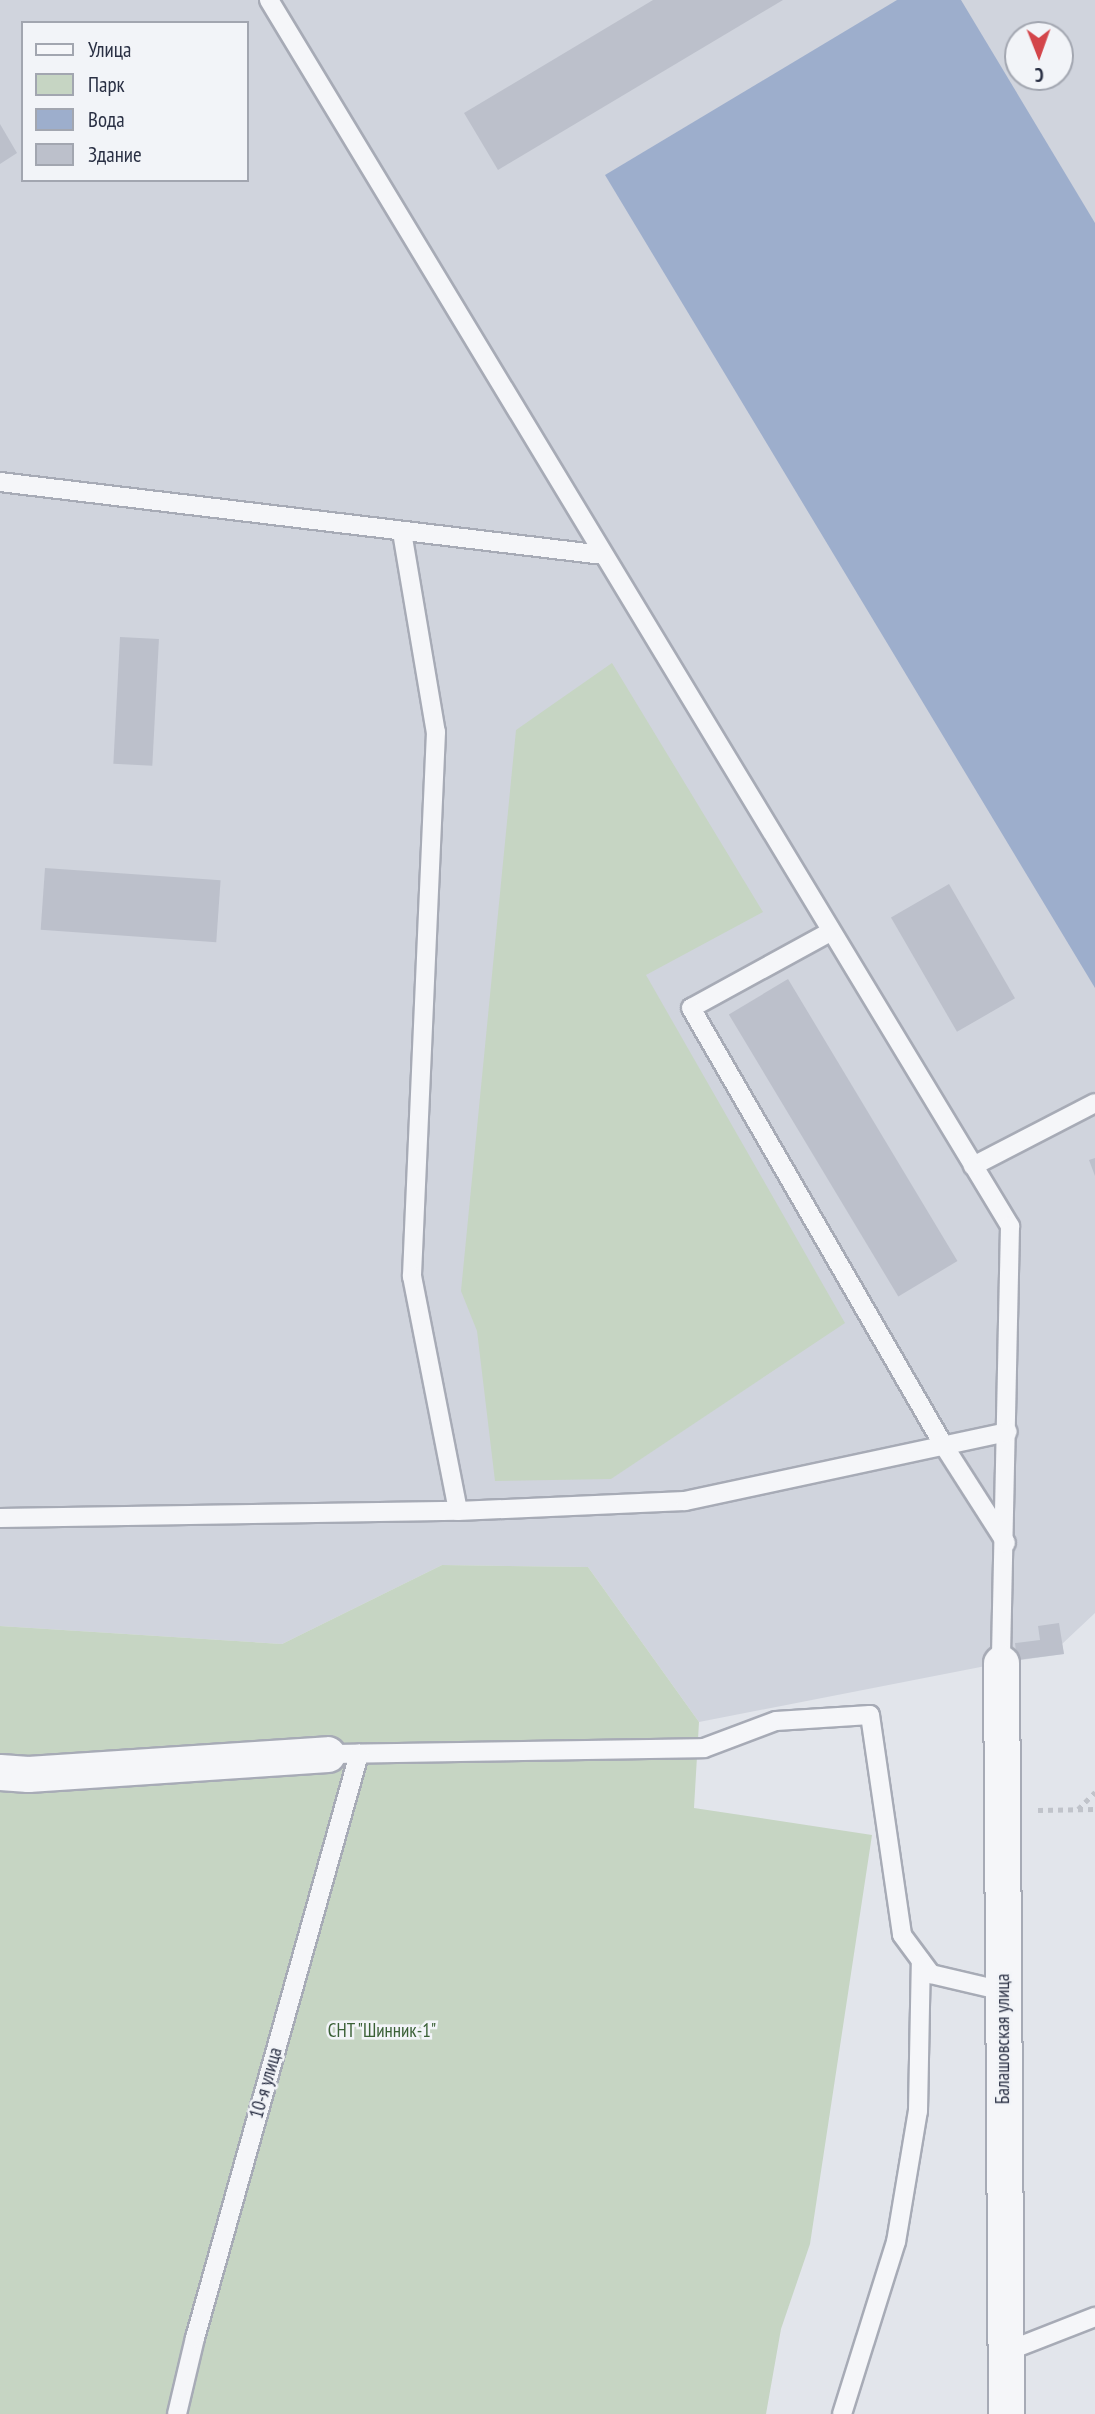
<!DOCTYPE html>
<html>
<head>
<meta charset="utf-8">
<style>
  body { margin:0 }
  #map { position:relative; width:1095px; height:2414px; overflow:hidden; background:#e2e5eb; font-family:"PT Sans Narrow",sans-serif }
  div>[style] { position:absolute }
  .built>* { inset:0; background:#d0d4dd }
  .green>* { inset:0; background:#c6d5c3 }
  .water>* { inset:0; background:#9daecc }
  .building>* { inset:0; background:#bcc0cb; transform-origin:0 0 }
  .path>* { height:4.5px; margin-top:-2.25px; transform-origin:0; background:repeating-linear-gradient(90deg,#c0c3ca 0 5px,transparent 0 10px) }
  .roads { filter:drop-shadow(2px 0 #a7abb6) drop-shadow(-2px 0 #a7abb6) drop-shadow(0 2px #a7abb6) drop-shadow(0 -2px #a7abb6) }
  .service>* { height:18px; margin:-9px; padding:0 9px; transform-origin:9px; border-radius:9px; background:#f5f6f9 }
  .minor>* { height:35px; margin:-17.5px; padding:0 17.5px; transform-origin:17.5px; border-radius:17.5px; background:#f5f6f9 }
  span { translate:-50% -50%; white-space:nowrap; text-align:center; line-height:1.15; -webkit-text-stroke:5px #f2f4f8; paint-order:stroke }
  .park-label { font-size:19px; color:#3a6036 }
  .street-label { font-size:19px; color:#2a3044 }
  .legend { position:absolute; left:21px; top:21px; width:228px; height:161px; box-sizing:border-box; background:#f2f4f8; border:2px solid #a2a6b0; margin:0; padding:9px 12px; list-style:none; font-size:21px; color:#2a3044 }
  .legend li { display:flex; align-items:center; gap:14px; height:35px }
  .legend b { width:35px; border:2px solid #a2a6b0 }
  .north { position:absolute; left:1004px; top:21px; width:70px; height:70px; box-sizing:border-box; background:#f2f4f8; border:2px solid #a2a6b0; border-radius:50%; rotate:179deg; font-size:19px; font-weight:700; line-height:28px; text-align:center; color:#2a3044 }
  .north::after { content:''; display:block; margin:auto; width:24px; height:32px; background:#d3454a; clip-path:polygon(50% 0,100% 100%,50% 72%,0 100%) }
</style>
</head>
<body>
<div id="map">
  <div class="built">
    <i style="clip-path:polygon(evenodd,0 0,1095px 0,1095px 1613px,1062px 1644px,1064px 1654px,1001px 1663px,699px 1722px,588px 1567px,442px 1565px,282px 1644px,0 1626px,0 0,23px 23px,247px 23px,247px 180px,23px 180px,23px 23px,0 0,1018px 35px,1060px 35px,1060px 77px,1018px 77px,1018px 35px)"></i>
  </div>
  <div class="green">
    <i style="clip-path:polygon(612px 663px,763px 912px,646px 975px,845px 1323px,611px 1479px,495px 1481px,477px 1331px,461px 1291px,516px 730px)"></i>
    <i style="clip-path:polygon(442px 1565px,588px 1567px,699px 1722px,694px 1808px,872px 1835px,810px 2244px,781px 2329px,766px 2414px,0 2414px,0 1626px,282px 1644px)"></i>
  </div>
  <div class="water">
    <i style="clip-path:polygon(897px 0,961px 0,1095px 223px,1095px 988px,605px 175px)"></i>
  </div>
  <div class="building">
    <i style="clip-path:polygon(653px 0,783px 0,498px 170px,464px 113px)"></i>
    <i style="clip-path:polygon(0 124px,17px 153px,0 164px)"></i>
    <i style="left:120px;top:637px;width:39px;height:127px;rotate:3deg"></i>
    <i style="left:45px;top:868px;width:176px;height:62px;rotate:4deg"></i>
    <i style="left:949px;top:884px;width:132px;height:67px;rotate:60deg"></i>
    <i style="left:788px;top:979px;width:329px;height:69px;rotate:59deg"></i>
    <i style="clip-path:polygon(1095px 1158px,1095px 1176px,1089px 1160px)"></i>
    <i style="clip-path:polygon(1059px 1623px,1064px 1654px,1017px 1660px,1015px 1643px,1040px 1640px,1038px 1626px)"></i>
  </div>
  <div class="path">
    <i style="left:1078px;top:1809px;width:24px;rotate:-45deg"></i>
    <i style="left:1038px;top:1810px;width:57px;rotate:-1deg"></i>
  </div>
  <div class="roads">
    <div class="service">
      <i style="left:269px;top:0;width:1433px;rotate:58.85deg"></i>
      <i style="left:1010px;top:1226px;width:437px;rotate:91.2deg"></i>
      <i style="left:0;top:482px;width:607px;rotate:6.9deg"></i>
      <i style="left:402px;top:532px;width:203px;rotate:80.4deg"></i>
      <i style="left:436px;top:732px;width:545px;rotate:92.53deg"></i>
      <i style="left:412px;top:1276px;width:239px;rotate:78.9deg"></i>
      <i style="left:830px;top:932px;width:158px;rotate:151.3deg"></i>
      <i style="left:691px;top:1008px;width:506px;rotate:59.99deg"></i>
      <i style="left:944px;top:1446px;width:115px;rotate:57.4deg"></i>
      <i style="left:973px;top:1166px;width:137px;rotate:-27.3deg"></i>
      <i style="left:0;top:1518px;width:458px;rotate:-0.9deg"></i>
      <i style="left:458px;top:1511px;width:227px;rotate:-2.5deg"></i>
      <i style="left:685px;top:1501px;width:330px;rotate:-12.1deg"></i>
      <i style="left:327px;top:1754px;width:377px;rotate:-0.9deg"></i>
      <i style="left:704px;top:1748px;width:77px;rotate:-20.6deg"></i>
      <i style="left:776px;top:1721px;width:94px;rotate:-3.7deg"></i>
      <i style="left:870px;top:1715px;width:222px;rotate:81.7deg"></i>
      <i style="left:902px;top:1935px;width:49px;rotate:53.4deg"></i>
      <i style="left:931px;top:1974px;width:74px;rotate:13.3deg"></i>
      <i style="left:1005px;top:2352px;width:97px;rotate:-21.3deg"></i>
      <i style="left:177px;top:2414px;width:78px;rotate:-76.7deg"></i>
      <i style="left:195px;top:2338px;width:607px;rotate:-74.31deg"></i>
      <i style="left:842px;top:2414px;width:180px;rotate:-72.6deg"></i>
      <i style="left:896px;top:2242px;width:133px;rotate:-80.5deg"></i>
      <i style="left:918px;top:2111px;width:150px;rotate:-88.9deg"></i>
    </div>
    <div class="minor">
      <i style="left:1001px;top:1663px;width:751px;rotate:89.62deg"></i>
      <i style="left:0;top:1772px;width:28px;rotate:4deg"></i>
      <i style="left:28px;top:1774px;width:300px;rotate:-3.8deg"></i>
    </div>
  </div>
  <div class="park-label">
    <span style="left:382px;top:2031px">СНТ "Шинник-1"</span>
  </div>
  <div class="street-label">
    <span style="left:1003px;top:2039px;rotate:-90deg">Балашовская улица</span>
    <span style="left:266px;top:2083px;rotate:-74deg">10-я улица</span>
  </div>
  <ul class="legend">
  <li><b style="height:9px;background:#f5f6f9"></b>Улица</li>
  <li><b style="height:19px;background:#c6d5c3"></b>Парк</li>
  <li><b style="height:19px;background:#9daecc"></b>Вода</li>
  <li><b style="height:19px;background:#bcc0cb"></b>Здание</li>
  </ul>
  <div class="north">С</div>
</div>
</body>
</html>
